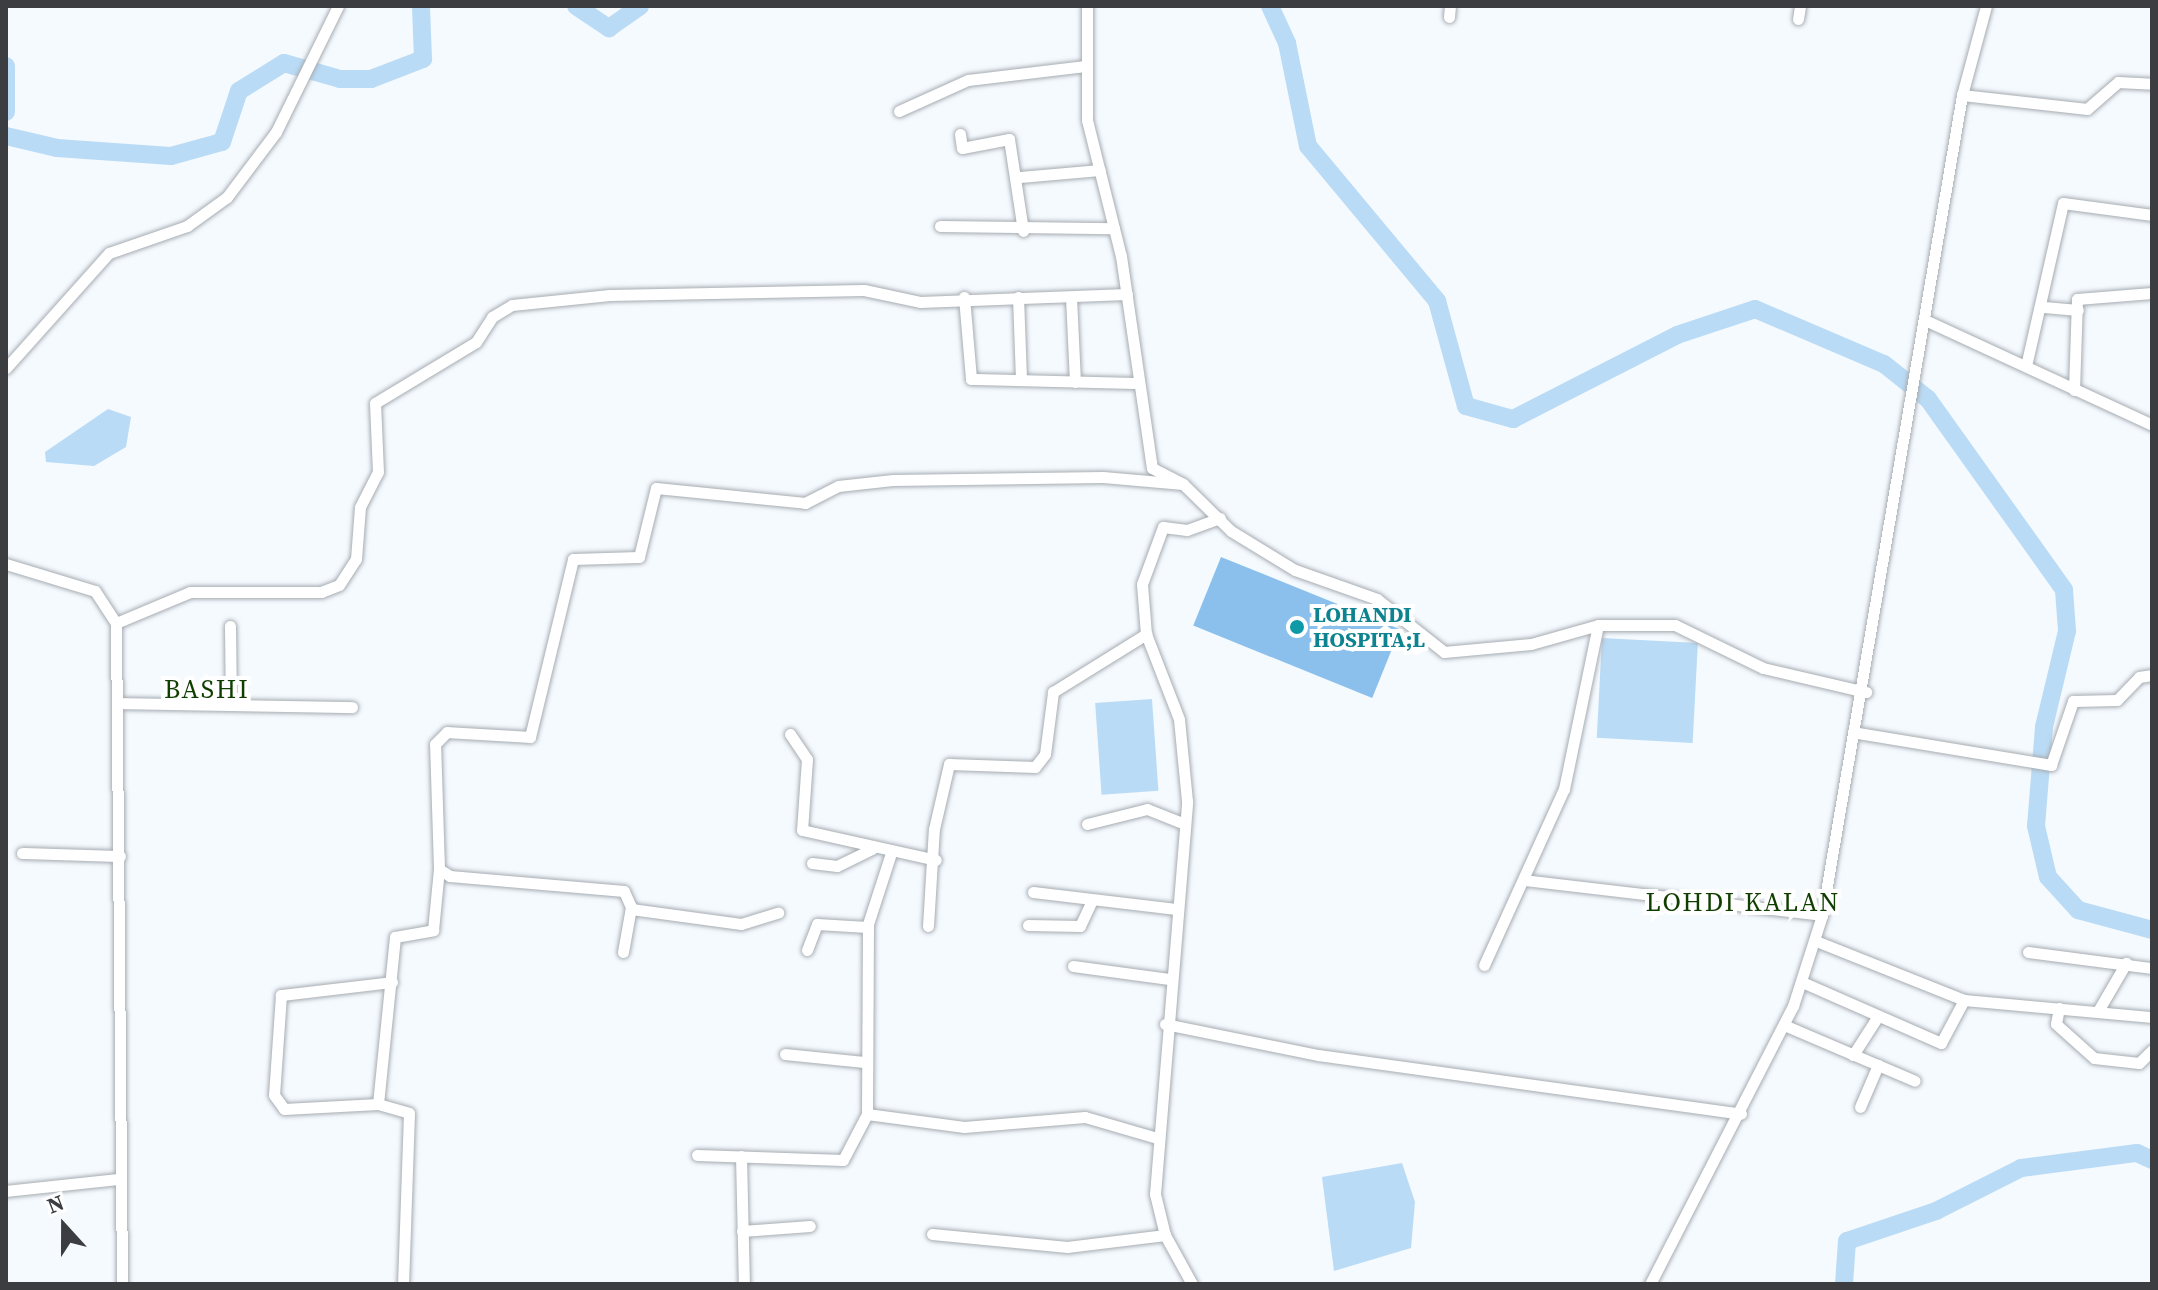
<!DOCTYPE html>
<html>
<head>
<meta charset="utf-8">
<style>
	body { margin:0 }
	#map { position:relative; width:2158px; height:1290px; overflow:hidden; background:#f5faff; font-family:"Source Serif 4",serif }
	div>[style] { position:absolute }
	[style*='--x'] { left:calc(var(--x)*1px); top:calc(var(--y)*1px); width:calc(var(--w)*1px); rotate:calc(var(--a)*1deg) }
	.water>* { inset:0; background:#badbf5; transform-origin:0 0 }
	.river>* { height:18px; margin:-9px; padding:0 9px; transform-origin:9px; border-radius:9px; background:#badbf5 }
	.building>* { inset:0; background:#8ac0eb; transform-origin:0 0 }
	.roads { filter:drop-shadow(0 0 2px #a6acb1) drop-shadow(0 0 2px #a6acb1) }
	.minor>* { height:11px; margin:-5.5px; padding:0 5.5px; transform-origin:5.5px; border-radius:5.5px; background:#fff }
	.dots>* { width:22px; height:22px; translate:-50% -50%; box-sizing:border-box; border:4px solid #fff; border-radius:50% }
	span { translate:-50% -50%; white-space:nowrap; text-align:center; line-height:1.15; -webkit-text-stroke:8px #fff; paint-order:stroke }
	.culture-label { font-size:22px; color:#0d838f; font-weight:700 }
	.left { translate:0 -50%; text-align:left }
	.quarter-label { font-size:26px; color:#103e01; letter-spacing:2px }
	.frame { position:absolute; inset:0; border:8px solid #3b3d40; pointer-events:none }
	.north { position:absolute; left:24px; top:1186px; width:80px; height:80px; -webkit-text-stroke:6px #fff; paint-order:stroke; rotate:339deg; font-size:22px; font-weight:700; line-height:32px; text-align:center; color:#3b3d40 }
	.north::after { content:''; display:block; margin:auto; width:28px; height:36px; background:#3b3d40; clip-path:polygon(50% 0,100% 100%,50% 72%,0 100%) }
</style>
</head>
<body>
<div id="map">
	<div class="water">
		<i style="clip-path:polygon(108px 409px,131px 417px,126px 447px,94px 466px,46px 462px,45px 452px)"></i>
		<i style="left:1602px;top:638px;width:96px;height:100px;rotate:3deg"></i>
		<i style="left:1152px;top:699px;width:92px;height:57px;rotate:86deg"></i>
		<i style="clip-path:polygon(1402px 1163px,1415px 1202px,1411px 1248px,1334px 1271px,1322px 1177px)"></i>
	</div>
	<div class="river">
		<i style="--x:576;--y:6;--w:40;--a:34"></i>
		<i style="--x:609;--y:28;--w:38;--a:-35"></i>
		<i style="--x:1270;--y:6;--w:41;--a:65.3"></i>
		<i style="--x:1287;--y:43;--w:105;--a:78.5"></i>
		<i style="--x:1308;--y:146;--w:202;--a:50.2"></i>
		<i style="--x:1437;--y:301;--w:109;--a:74.6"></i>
		<i style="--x:1466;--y:406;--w:49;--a:15.5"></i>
		<i style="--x:1513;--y:419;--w:184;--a:-27.1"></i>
		<i style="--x:1677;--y:335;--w:82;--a:-18.4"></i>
		<i style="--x:1755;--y:309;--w:140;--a:23.1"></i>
		<i style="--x:1884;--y:364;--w:56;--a:38.5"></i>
		<i style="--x:1928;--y:399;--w:234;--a:54.5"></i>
		<i style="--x:2064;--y:590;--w:41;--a:85.8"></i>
		<i style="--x:2067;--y:631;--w:99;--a:103.5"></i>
		<i style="--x:2044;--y:727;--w:99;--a:94.6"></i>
		<i style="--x:2036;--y:826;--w:52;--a:76.8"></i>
		<i style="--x:2048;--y:877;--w:45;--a:47.7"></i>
		<i style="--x:2078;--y:910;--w:77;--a:15.1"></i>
		<i style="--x:6;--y:66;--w:46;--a:90"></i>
		<i style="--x:6;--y:136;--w:52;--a:13.2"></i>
		<i style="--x:57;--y:148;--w:114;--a:4"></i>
		<i style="--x:171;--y:156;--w:53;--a:-15.4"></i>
		<i style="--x:222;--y:142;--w:54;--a:-71.6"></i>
		<i style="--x:239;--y:91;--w:53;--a:-31.9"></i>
		<i style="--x:284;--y:63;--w:58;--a:15.9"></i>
		<i style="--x:340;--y:79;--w:31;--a:0"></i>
		<i style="--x:371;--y:79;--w:56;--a:-21"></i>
		<i style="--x:423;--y:59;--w:53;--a:-92.2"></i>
		<i style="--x:1844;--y:1284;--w:43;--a:-86"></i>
		<i style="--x:1847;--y:1241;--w:94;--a:-18.6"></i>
		<i style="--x:1936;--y:1211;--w:95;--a:-26.8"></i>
		<i style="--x:2021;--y:1168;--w:117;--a:-7.4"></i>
		<i style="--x:2137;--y:1153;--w:17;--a:25"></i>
	</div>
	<div class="building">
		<i style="left:1221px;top:557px;width:193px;height:74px;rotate:22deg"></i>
	</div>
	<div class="roads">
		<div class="minor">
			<i style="--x:1087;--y:6;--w:114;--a:90"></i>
			<i style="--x:1087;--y:120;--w:140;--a:76"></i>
			<i style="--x:1121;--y:256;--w:214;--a:81.7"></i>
			<i style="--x:1152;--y:468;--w:35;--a:27"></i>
			<i style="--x:1183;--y:484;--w:67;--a:44.4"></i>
			<i style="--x:1231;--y:531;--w:75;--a:31.4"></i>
			<i style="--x:1295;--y:570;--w:87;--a:19.5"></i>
			<i style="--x:1377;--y:599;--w:85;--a:38.3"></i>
			<i style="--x:1444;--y:652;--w:87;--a:-5.3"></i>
			<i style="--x:1531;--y:644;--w:70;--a:-15.8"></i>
			<i style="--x:1598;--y:625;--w:77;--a:0"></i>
			<i style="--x:1675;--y:625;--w:98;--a:26"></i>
			<i style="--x:1763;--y:668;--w:106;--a:13.1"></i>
			<i style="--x:1449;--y:17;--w:11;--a:-85"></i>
			<i style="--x:1798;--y:19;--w:13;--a:-81"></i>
			<i style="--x:1962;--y:95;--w:126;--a:6.4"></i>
			<i style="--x:2087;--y:109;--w:41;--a:-41.1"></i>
			<i style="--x:2118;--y:82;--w:34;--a:3"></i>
			<i style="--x:899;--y:111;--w:76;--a:-24.2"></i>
			<i style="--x:968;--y:80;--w:118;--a:-6.8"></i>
			<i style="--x:960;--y:134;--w:14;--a:82"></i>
			<i style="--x:962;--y:148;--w:48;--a:-10.8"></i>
			<i style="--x:1009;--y:139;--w:93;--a:81.3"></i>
			<i style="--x:1020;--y:177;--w:80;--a:-5"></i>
			<i style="--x:940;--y:226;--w:174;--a:0.7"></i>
			<i style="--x:964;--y:297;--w:82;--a:85.1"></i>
			<i style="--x:971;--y:379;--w:168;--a:1.4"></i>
			<i style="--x:1018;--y:297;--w:83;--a:87.9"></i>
			<i style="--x:1071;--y:297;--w:85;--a:87.3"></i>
			<i style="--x:2044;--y:307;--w:34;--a:5"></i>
			<i style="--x:1925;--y:320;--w:250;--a:24.8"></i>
			<i style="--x:2026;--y:366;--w:167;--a:-77.2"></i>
			<i style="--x:2063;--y:203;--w:90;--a:7.7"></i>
			<i style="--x:6;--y:368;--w:154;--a:-48.2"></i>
			<i style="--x:109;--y:253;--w:83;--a:-19.1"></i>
			<i style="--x:187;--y:226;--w:49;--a:-35.9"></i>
			<i style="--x:227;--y:197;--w:81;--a:-53"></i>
			<i style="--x:276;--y:132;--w:140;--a:-63.8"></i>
			<i style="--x:2074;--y:390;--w:91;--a:-88.1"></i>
			<i style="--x:2077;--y:299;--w:75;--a:-4.6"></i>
			<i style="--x:6;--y:564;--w:93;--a:16.9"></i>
			<i style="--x:95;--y:591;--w:38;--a:57"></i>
			<i style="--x:116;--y:623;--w:661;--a:89.48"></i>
			<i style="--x:116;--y:623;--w:80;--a:-22.7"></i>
			<i style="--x:190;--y:592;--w:131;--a:0"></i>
			<i style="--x:321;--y:592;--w:19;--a:-21"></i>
			<i style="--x:339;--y:585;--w:31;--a:-57"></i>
			<i style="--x:356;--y:559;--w:52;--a:-85.6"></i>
			<i style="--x:360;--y:507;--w:39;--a:-63"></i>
			<i style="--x:378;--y:472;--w:69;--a:-92.5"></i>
			<i style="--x:375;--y:403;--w:118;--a:-31.1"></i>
			<i style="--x:476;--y:342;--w:30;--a:-57"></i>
			<i style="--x:492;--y:317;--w:23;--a:-31"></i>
			<i style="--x:512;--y:305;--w:98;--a:-5.9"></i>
			<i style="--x:609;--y:295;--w:255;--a:-1.1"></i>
			<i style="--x:864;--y:290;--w:57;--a:12.1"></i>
			<i style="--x:920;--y:302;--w:207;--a:-2.2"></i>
			<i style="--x:230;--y:626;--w:79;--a:89.3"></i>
			<i style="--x:119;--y:703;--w:233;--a:1"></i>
			<i style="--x:1858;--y:733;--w:196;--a:9.4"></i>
			<i style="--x:2051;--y:765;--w:68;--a:-71"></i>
			<i style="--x:2073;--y:701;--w:44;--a:-1.3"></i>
			<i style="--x:2117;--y:700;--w:32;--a:-46"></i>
			<i style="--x:2139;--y:677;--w:13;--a:-9"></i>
			<i style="--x:790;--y:734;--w:30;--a:56"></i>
			<i style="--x:807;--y:759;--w:71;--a:94"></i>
			<i style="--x:802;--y:830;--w:137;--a:12.6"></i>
			<i style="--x:1087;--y:824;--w:62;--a:-14"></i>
			<i style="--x:1147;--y:809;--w:41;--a:21.5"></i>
			<i style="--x:22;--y:853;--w:98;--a:1.8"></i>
			<i style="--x:812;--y:863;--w:25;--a:7"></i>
			<i style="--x:837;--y:866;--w:39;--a:-26"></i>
			<i style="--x:1524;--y:880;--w:300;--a:6.7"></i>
			<i style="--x:1033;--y:892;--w:144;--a:6.8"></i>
			<i style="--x:631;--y:909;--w:111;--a:7.8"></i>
			<i style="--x:741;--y:924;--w:39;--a:-17"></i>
			<i style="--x:868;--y:924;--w:190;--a:90.3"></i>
			<i style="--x:867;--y:1114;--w:98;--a:7.6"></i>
			<i style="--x:964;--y:1127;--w:121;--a:-4.7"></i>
			<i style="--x:1085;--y:1117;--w:75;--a:16.3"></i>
			<i style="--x:1028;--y:925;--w:52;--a:1.1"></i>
			<i style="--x:1080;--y:926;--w:29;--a:-65"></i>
			<i style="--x:928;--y:926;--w:97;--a:-86.5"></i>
			<i style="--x:934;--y:829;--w:67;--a:-77"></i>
			<i style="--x:949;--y:764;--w:86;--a:2"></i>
			<i style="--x:1035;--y:767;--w:16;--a:-52"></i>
			<i style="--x:1045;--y:754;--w:63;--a:-82.6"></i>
			<i style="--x:1053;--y:692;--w:110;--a:-31.9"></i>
			<i style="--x:1816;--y:941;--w:159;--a:21.7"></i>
			<i style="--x:1964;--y:1000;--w:189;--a:5.2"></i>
			<i style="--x:807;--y:950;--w:28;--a:-69"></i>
			<i style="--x:817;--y:924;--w:50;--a:3.4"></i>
			<i style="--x:867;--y:927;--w:78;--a:-72"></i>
			<i style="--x:623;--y:952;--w:46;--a:-79.9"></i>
			<i style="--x:631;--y:907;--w:17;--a:-114"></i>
			<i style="--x:624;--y:891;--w:175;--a:-175.1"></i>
			<i style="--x:450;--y:876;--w:13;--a:-148"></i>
			<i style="--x:439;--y:869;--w:125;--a:-91.8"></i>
			<i style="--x:435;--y:744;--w:17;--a:-45"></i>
			<i style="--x:447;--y:732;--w:83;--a:3.4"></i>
			<i style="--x:530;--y:737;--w:183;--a:-76.4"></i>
			<i style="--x:573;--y:559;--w:66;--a:-1.7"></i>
			<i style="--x:639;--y:557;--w:71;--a:-76.2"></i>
			<i style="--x:656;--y:488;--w:150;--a:5.7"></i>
			<i style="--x:805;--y:503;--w:37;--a:-27"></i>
			<i style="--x:838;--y:486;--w:55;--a:-6.2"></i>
			<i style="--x:893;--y:480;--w:210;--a:-0.8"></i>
			<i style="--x:1103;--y:477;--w:80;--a:5"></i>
			<i style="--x:2028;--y:952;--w:125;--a:7.4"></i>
			<i style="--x:1484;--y:965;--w:193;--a:-65.6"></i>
			<i style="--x:1564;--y:789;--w:167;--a:-78.3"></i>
			<i style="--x:1073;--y:966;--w:97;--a:7.7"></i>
			<i style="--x:392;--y:982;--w:112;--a:173.3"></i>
			<i style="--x:281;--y:995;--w:100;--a:94"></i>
			<i style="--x:274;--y:1095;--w:17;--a:54"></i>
			<i style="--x:284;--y:1109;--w:94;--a:-3"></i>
			<i style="--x:378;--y:1104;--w:32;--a:16"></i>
			<i style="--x:409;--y:1113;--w:171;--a:92"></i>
			<i style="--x:1802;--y:982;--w:152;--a:23.7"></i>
			<i style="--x:1941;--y:1043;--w:49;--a:-61.9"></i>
			<i style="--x:2059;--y:1008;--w:16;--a:101"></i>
			<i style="--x:2056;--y:1024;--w:51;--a:41.8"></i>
			<i style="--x:2094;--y:1058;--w:45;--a:6.3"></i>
			<i style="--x:2139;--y:1063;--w:18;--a:-45"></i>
			<i style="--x:2098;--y:1011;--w:56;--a:-59.7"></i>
			<i style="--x:1165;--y:1024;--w:156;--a:11.5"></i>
			<i style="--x:1318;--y:1055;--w:427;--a:7.9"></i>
			<i style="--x:1784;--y:1025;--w:142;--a:23.1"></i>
			<i style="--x:785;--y:1054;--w:79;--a:5.8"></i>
			<i style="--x:1853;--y:1055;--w:46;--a:-57.3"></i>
			<i style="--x:378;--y:1104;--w:168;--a:-84.2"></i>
			<i style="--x:395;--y:937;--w:39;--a:-10"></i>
			<i style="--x:433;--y:930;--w:61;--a:-84.4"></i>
			<i style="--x:1860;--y:1107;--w:46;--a:-66.8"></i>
			<i style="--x:697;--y:1155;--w:146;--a:2"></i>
			<i style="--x:843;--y:1160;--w:52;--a:-62.4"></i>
			<i style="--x:741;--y:1156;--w:128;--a:88.7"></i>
			<i style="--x:6;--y:1191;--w:114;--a:-6.1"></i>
			<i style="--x:742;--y:1231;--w:68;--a:-4.2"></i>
			<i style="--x:932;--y:1234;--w:136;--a:5.5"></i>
			<i style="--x:1067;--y:1247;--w:99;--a:-7"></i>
			<i style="--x:1192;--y:1284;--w:56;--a:-118.9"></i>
			<i style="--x:1165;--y:1235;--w:42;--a:-103.7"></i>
			<i style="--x:1155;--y:1194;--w:394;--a:-85.3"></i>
			<i style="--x:1187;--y:801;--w:82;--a:-95.6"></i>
			<i style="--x:1179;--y:719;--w:91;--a:-111.2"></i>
			<i style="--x:1146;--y:634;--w:50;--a:-94.6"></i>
			<i style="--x:1142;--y:584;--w:61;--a:-69.8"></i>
			<i style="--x:1163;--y:527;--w:24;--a:7"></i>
			<i style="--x:1187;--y:530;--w:35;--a:-20"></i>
			<i style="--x:1650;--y:1284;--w:313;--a:-62.8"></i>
			<i style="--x:1793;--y:1006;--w:96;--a:-72.3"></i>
			<i style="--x:1822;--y:915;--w:832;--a:-80.31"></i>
			<i style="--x:1962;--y:95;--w:92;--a:-74.9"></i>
		</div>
	</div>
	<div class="dots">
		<i style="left:1297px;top:627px;background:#0f9aa8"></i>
	</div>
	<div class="culture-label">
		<span class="left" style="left:1313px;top:627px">LOHANDI<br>HOSPITA;L</span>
	</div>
	<div class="quarter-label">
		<span style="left:207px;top:690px">BASHI</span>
		<span style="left:1743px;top:903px">LOHDI KALAN</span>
	</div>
	<div class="frame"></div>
	<div class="north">N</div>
</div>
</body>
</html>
